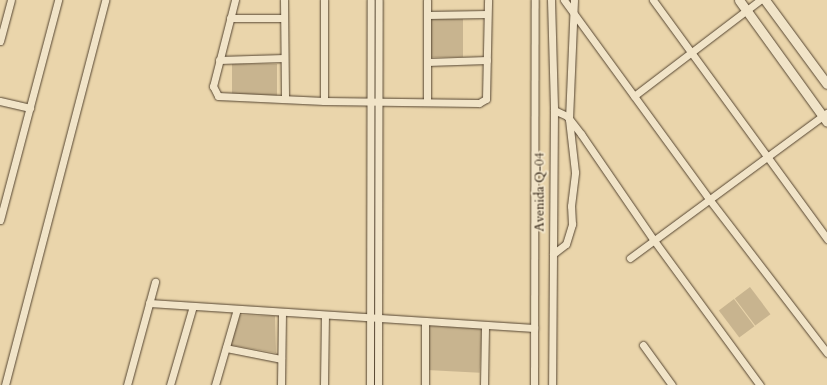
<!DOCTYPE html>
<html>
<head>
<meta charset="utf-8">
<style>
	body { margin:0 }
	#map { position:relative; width:827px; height:385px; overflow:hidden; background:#ead5ab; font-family:Cardo,serif }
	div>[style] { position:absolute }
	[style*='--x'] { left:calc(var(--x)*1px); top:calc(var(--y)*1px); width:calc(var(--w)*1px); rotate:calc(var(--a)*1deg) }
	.green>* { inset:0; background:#c8b48f; transform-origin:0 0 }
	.roads { filter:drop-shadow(0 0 1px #554531) drop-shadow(0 0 1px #554531) }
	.minor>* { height:7px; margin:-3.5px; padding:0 3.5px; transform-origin:3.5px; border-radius:3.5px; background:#f1e4c8 }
	.tertiary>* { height:9px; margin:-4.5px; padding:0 4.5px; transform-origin:4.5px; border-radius:4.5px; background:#f1e4c8 }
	span { translate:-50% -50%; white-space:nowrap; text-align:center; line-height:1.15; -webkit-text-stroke:4px #f1e4c8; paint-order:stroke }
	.street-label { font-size:13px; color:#231508 }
</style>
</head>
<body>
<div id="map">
	<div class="green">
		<i style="left:463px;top:19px;width:38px;height:33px;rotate:90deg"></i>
		<i style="left:277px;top:64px;width:33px;height:45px;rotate:90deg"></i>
		<i style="left:750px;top:287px;width:34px;height:19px;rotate:53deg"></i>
		<i style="left:734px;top:299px;width:34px;height:19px;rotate:53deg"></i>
		<i style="clip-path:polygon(240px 315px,275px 316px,276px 353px,231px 345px)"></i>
		<i style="left:429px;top:326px;width:53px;height:44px;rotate:3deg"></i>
	</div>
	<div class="roads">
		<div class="minor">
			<i style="--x:235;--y:0;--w:89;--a:104.3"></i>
			<i style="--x:213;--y:86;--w:11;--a:63"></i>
			<i style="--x:218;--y:96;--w:106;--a:2.7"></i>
			<i style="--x:324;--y:101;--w:155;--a:0.7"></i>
			<i style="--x:479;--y:103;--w:8;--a:-30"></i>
			<i style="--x:486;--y:99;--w:99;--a:-88.8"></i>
			<i style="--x:284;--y:0;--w:99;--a:89.4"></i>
			<i style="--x:551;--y:0;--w:110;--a:88.4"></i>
			<i style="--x:554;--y:110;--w:275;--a:90.4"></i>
			<i style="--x:564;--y:0;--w:246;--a:53.9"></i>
			<i style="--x:709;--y:199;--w:194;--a:52.5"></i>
			<i style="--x:653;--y:0;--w:296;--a:53.9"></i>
			<i style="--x:427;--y:15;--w:60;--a:-1"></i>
			<i style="--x:230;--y:18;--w:54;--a:0"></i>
			<i style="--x:0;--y:41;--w:42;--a:-75"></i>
			<i style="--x:219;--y:60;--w:65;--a:-1.8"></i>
			<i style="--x:427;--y:62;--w:60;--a:-1.9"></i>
			<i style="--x:634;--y:96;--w:158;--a:-37.3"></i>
			<i style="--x:0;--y:101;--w:31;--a:13"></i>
			<i style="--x:324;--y:101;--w:101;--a:-90"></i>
			<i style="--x:427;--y:102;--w:102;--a:-90"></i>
			<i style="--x:554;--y:110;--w:14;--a:25"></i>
			<i style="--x:567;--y:116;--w:23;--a:52"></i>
			<i style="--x:581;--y:134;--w:127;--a:55.6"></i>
			<i style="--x:653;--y:239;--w:181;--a:53.8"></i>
			<i style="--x:0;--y:220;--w:228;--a:-75.2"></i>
			<i style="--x:553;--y:254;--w:16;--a:-38"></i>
			<i style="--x:566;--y:244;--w:21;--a:-73"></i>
			<i style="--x:572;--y:224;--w:18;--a:-93"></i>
			<i style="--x:571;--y:206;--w:34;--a:-83"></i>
			<i style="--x:575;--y:172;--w:53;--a:-96.5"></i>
			<i style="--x:569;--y:119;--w:119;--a:-87.6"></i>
			<i style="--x:630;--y:258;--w:245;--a:-36.4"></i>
			<i style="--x:149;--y:303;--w:386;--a:3.7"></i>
			<i style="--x:643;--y:345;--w:49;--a:54.1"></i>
			<i style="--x:226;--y:348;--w:56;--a:11.3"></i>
			<i style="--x:5;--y:385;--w:398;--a:-75.4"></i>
			<i style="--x:127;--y:385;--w:107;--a:-74.8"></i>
			<i style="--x:170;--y:385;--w:82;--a:-73.8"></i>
			<i style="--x:215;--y:385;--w:79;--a:-73.9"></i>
			<i style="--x:281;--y:385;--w:73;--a:-89.2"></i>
			<i style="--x:324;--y:385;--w:70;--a:-89.2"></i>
			<i style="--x:370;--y:385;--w:385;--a:-89.9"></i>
			<i style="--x:378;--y:385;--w:385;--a:-89.9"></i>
			<i style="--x:425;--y:385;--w:64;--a:-90"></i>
			<i style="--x:484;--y:385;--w:60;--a:-89"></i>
			<i style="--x:534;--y:385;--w:385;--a:-89.9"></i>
		</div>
		<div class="tertiary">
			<i style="--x:739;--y:0;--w:150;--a:54.2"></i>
			<i style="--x:765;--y:0;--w:104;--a:53.6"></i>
		</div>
	</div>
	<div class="street-label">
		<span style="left:540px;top:192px;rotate:-90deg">Avenida Q-04</span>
	</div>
</div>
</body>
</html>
